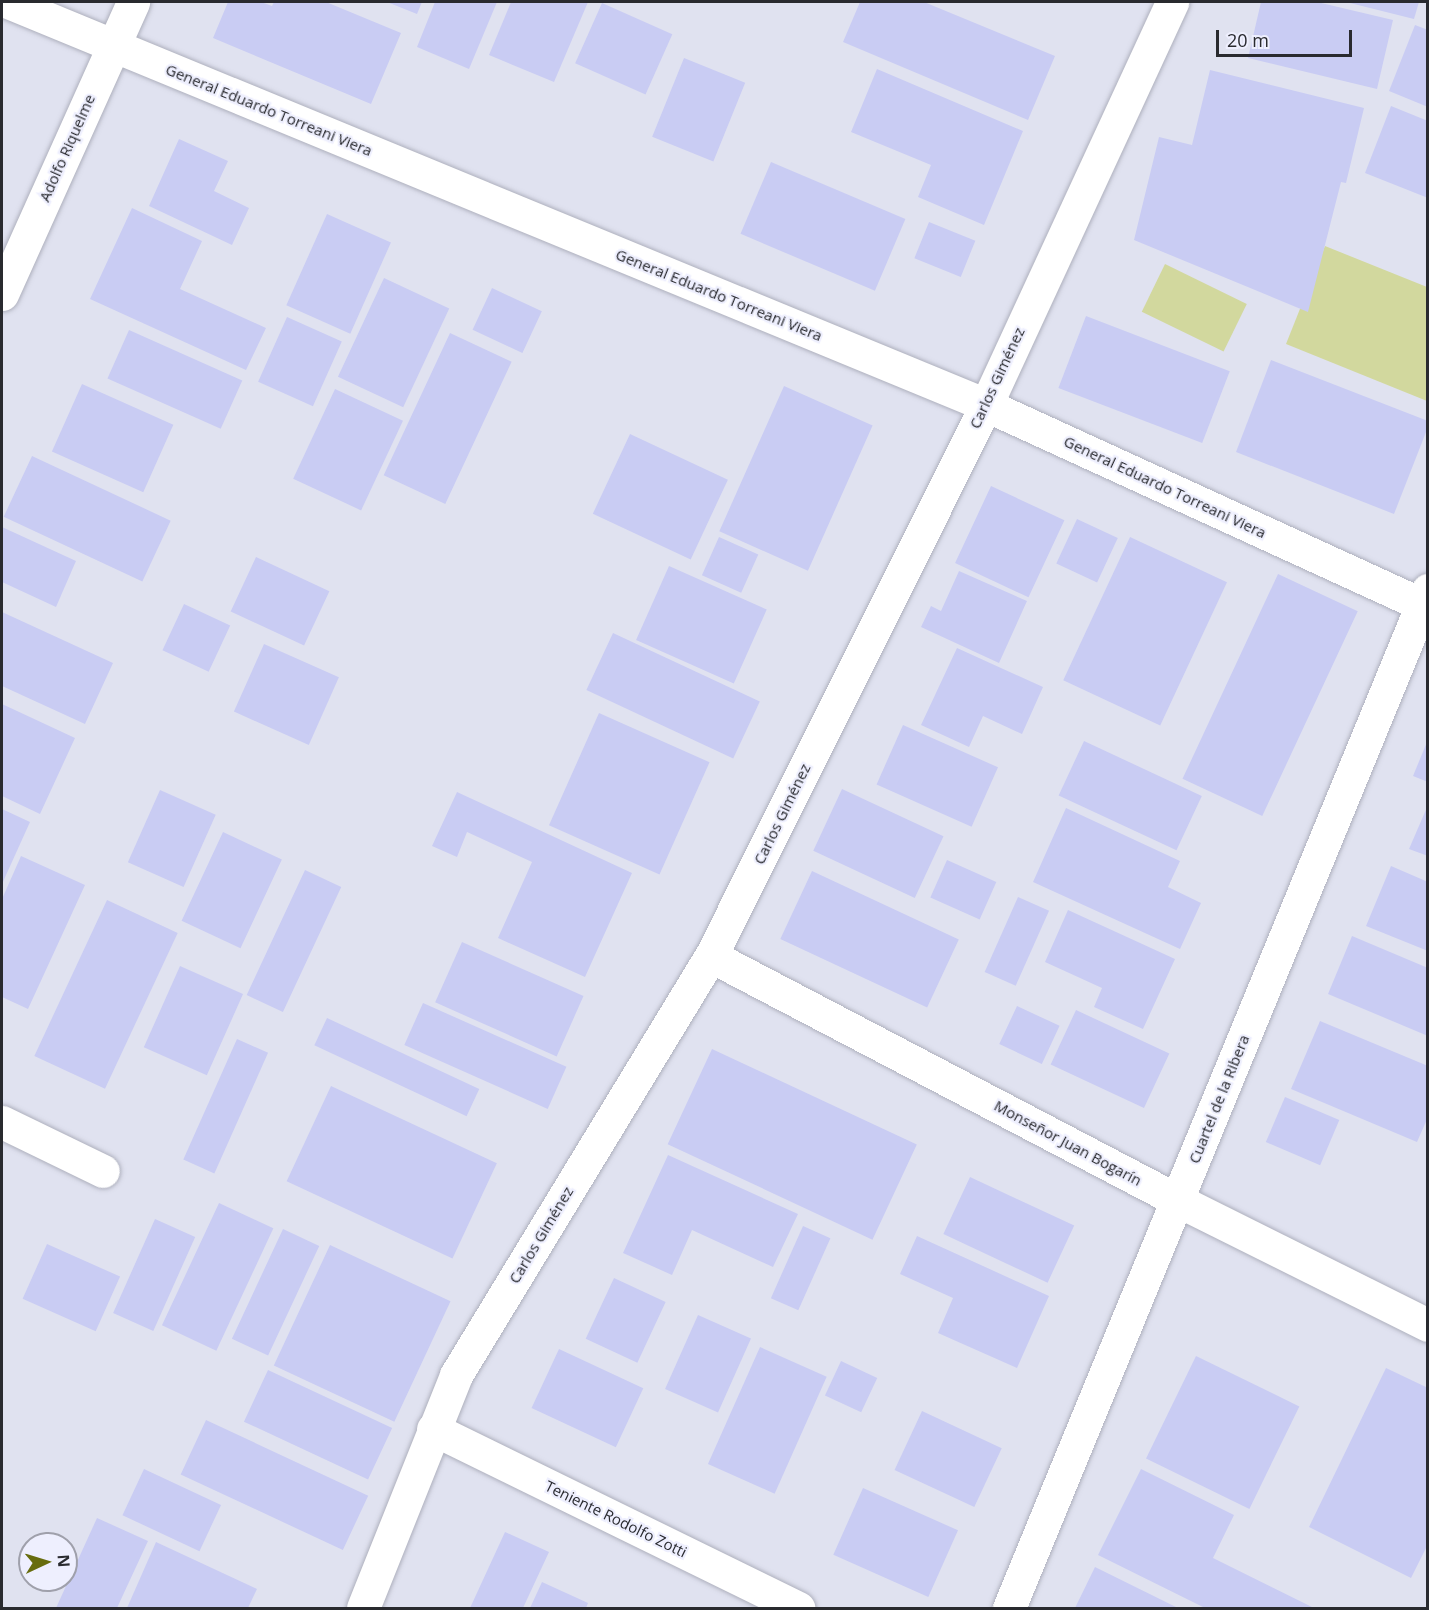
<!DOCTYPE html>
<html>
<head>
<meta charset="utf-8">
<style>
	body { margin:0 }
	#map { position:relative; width:1429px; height:1610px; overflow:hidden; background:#e0e2f0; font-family:"Open Sans",sans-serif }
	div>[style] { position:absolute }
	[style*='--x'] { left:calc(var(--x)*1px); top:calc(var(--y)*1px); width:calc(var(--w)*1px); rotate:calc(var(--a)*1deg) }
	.green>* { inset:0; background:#d2d89e; transform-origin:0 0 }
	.building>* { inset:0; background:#c9ccf3; transform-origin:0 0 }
	.roads { filter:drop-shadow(0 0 2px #aeb0bd) drop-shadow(0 0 2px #aeb0bd) }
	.minor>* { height:33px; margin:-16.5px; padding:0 16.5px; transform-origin:16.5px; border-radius:16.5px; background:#fff }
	span { translate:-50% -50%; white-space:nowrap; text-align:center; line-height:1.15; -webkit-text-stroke:4.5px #eeeffe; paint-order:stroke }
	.street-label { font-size:15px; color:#292a2f }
	.frame { position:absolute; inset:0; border:3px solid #292a2f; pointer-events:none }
	.north { position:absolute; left:18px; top:1532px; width:60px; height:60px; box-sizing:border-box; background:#eeeffe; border:2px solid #9fa0ab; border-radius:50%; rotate:86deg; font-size:16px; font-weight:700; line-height:24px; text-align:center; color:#292a2f }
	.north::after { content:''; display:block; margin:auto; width:21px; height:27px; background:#676c0e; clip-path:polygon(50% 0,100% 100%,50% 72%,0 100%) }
	.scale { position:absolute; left:1216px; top:30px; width:136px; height:27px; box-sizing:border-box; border:3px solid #292a2f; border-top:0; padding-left:8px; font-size:18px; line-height:21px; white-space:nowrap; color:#292a2f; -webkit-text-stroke:4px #eeeffe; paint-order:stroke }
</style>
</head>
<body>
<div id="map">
	<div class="green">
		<i style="clip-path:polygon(1325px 246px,1427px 287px,1427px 401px,1286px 344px)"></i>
		<i style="left:1165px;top:264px;width:91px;height:53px;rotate:26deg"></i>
	</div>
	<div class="building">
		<i style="clip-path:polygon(228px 2px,261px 2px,272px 6px,274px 2px,326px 2px,401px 33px,371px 104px,213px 38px)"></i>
		<i style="clip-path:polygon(387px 2px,422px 2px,417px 14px)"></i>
		<i style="clip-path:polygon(435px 2px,497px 2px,469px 69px,417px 47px)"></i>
		<i style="clip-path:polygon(511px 2px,588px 2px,554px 82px,489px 55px)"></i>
		<i style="clip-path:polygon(860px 2px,924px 2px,1055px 56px,1028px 120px,843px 42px)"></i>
		<i style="clip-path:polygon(1261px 2px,1317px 2px,1393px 20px,1377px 89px,1248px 58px)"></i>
		<i style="clip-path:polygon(1346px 2px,1419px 2px,1414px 19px)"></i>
		<i style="left:602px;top:3px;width:77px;height:66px;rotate:24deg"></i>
		<i style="clip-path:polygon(1415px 25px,1428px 30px,1428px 107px,1389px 91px)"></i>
		<i style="left:684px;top:58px;width:66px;height:85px;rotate:22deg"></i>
		<i style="clip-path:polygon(877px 69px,1023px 131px,984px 225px,918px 197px,931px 165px,851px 132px)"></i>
		<i style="clip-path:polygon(1210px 70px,1364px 108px,1346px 183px,1341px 182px,1308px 312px,1134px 240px,1159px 137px,1192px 145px)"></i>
		<i style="clip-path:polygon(1391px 106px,1428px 121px,1428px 198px,1365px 173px)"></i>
		<i style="clip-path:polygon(179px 139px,228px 161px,214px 191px,249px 208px,232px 245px,149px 206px)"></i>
		<i style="left:771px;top:162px;width:146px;height:78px;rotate:23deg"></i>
		<i style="clip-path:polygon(132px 208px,202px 241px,180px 289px,266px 328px,246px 370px,90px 299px)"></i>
		<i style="left:327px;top:214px;width:70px;height:100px;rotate:24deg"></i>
		<i style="left:929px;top:222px;width:50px;height:39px;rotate:22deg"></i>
		<i style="left:384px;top:278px;width:72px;height:109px;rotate:25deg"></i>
		<i style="left:492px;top:288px;width:55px;height:46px;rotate:25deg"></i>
		<i style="left:1086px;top:316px;width:154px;height:77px;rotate:21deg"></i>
		<i style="left:287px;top:317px;width:60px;height:71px;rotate:24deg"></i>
		<i style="left:129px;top:330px;width:124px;height:53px;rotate:24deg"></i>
		<i style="left:450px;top:333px;width:68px;height:157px;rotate:25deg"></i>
		<i style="clip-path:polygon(1271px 360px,1428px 421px,1428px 427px,1394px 514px,1236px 452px)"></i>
		<i style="left:82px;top:384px;width:100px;height:74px;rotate:24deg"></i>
		<i style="left:784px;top:386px;width:97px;height:159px;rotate:24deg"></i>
		<i style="left:335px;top:389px;width:75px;height:99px;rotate:25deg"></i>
		<i style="left:630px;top:434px;width:108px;height:88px;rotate:25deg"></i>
		<i style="left:32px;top:456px;width:153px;height:67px;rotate:25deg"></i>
		<i style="left:991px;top:486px;width:81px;height:85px;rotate:25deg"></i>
		<i style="left:1077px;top:519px;width:45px;height:49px;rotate:25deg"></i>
		<i style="clip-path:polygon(2px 527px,76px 561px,56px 607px,2px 582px)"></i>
		<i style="left:719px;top:537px;width:43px;height:42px;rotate:24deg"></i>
		<i style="left:1130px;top:537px;width:107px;height:158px;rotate:25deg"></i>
		<i style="left:256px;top:557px;width:81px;height:60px;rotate:25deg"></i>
		<i style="left:669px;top:566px;width:107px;height:81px;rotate:24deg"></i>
		<i style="clip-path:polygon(959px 571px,1027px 601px,999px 663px,921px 627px,931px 606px,941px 611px)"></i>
		<i style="left:1278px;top:574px;width:88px;height:226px;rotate:25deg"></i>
		<i style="left:184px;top:604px;width:51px;height:51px;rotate:25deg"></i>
		<i style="clip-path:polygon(2px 612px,113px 663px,85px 724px,2px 686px)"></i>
		<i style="left:613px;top:633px;width:162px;height:63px;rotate:25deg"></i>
		<i style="left:264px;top:644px;width:82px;height:74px;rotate:24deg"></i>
		<i style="clip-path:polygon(957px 648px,1043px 687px,1022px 734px,983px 716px,969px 747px,921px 725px)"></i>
		<i style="clip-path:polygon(2px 704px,75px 738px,40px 814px,2px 796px)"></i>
		<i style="left:599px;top:713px;width:121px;height:123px;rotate:24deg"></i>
		<i style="left:903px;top:725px;width:104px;height:65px;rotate:24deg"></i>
		<i style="left:1084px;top:741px;width:130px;height:60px;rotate:25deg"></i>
		<i style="clip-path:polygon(1427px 742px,1428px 742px,1428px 782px,1413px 776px)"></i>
		<i style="left:842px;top:789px;width:112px;height:68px;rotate:25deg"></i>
		<i style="left:160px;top:790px;width:61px;height:79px;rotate:24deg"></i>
		<i style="clip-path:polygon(457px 792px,632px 873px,585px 977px,498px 938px,532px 862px,467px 832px,457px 857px,432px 846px)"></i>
		<i style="clip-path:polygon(1428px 805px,1428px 856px,1409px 849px)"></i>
		<i style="clip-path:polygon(1066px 808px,1180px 861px,1168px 887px,1201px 903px,1180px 949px,1033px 882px)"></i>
		<i style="clip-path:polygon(2px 809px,30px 822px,2px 884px)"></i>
		<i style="left:223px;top:832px;width:65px;height:98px;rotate:25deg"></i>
		<i style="clip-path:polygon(21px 856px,85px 885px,28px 1009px,2px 997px,2px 899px)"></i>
		<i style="left:947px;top:860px;width:54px;height:41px;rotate:24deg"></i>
		<i style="clip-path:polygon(1391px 866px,1428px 882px,1428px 951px,1366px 926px)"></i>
		<i style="left:305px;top:870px;width:40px;height:138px;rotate:25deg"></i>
		<i style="left:812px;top:871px;width:162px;height:75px;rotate:25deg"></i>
		<i style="left:1018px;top:897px;width:34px;height:82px;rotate:24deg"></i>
		<i style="left:107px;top:900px;width:78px;height:172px;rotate:25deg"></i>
		<i style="clip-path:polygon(1068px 910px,1175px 959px,1143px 1029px,1094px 1007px,1102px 988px,1045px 962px)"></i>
		<i style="clip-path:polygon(1352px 936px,1428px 968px,1428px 1036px,1328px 994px)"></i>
		<i style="left:462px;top:942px;width:133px;height:66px;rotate:24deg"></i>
		<i style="left:180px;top:966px;width:69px;height:89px;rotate:24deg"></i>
		<i style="left:423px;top:1003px;width:157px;height:46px;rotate:24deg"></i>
		<i style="left:1017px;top:1006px;width:47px;height:42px;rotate:25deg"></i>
		<i style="left:1076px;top:1010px;width:103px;height:60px;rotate:25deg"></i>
		<i style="left:327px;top:1018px;width:168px;height:30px;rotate:25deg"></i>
		<i style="clip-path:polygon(1320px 1021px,1428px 1066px,1428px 1117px,1417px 1142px,1291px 1089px)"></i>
		<i style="left:237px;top:1039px;width:34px;height:132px;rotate:24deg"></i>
		<i style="left:712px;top:1049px;width:226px;height:105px;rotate:25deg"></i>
		<i style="left:331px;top:1086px;width:183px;height:105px;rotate:25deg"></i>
		<i style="left:1285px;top:1097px;width:59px;height:49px;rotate:23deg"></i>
		<i style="clip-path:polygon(668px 1155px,798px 1214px,773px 1267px,692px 1230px,672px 1275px,623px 1253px)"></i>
		<i style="left:970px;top:1177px;width:115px;height:63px;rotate:25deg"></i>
		<i style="left:219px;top:1203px;width:60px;height:135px;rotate:25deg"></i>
		<i style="left:155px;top:1219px;width:44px;height:103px;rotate:24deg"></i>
		<i style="left:803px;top:1226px;width:30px;height:79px;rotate:24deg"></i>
		<i style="left:283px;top:1229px;width:40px;height:121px;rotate:25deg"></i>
		<i style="clip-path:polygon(917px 1236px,1049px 1296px,1017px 1368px,938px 1333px,953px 1298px,900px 1274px)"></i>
		<i style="left:47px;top:1244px;width:80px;height:60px;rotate:24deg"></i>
		<i style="left:330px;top:1245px;width:133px;height:133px;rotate:25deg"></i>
		<i style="left:614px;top:1278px;width:57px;height:67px;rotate:25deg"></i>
		<i style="left:698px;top:1315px;width:58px;height:81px;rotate:24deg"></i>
		<i style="left:760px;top:1347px;width:73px;height:128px;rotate:24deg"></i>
		<i style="left:559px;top:1349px;width:93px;height:65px;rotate:25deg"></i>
		<i style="left:1196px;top:1356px;width:115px;height:114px;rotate:26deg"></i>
		<i style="left:841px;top:1361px;width:40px;height:38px;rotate:25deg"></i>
		<i style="clip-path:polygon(1386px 1368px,1428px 1388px,1428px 1544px,1411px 1578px,1309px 1527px)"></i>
		<i style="left:268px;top:1370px;width:137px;height:57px;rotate:25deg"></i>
		<i style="left:922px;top:1411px;width:88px;height:65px;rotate:25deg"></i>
		<i style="left:206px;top:1420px;width:179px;height:60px;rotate:25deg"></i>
		<i style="left:144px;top:1469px;width:85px;height:51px;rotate:25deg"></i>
		<i style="clip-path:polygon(1141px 1469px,1234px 1515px,1213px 1558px,1314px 1608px,1205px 1608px,1098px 1555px)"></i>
		<i style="left:863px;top:1488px;width:104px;height:73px;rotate:24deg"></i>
		<i style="clip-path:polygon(97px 1518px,148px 1541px,117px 1608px,56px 1608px)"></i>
		<i style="clip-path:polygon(505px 1532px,549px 1552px,523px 1608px,470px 1608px)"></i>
		<i style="clip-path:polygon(156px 1542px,257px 1589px,248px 1608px,127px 1608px)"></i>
		<i style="clip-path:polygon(1095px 1567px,1178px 1608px,1075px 1608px)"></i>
		<i style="clip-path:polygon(542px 1582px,588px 1603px,586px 1608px,530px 1608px)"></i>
	</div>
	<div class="roads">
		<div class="minor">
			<i style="--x:8;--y:2;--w:1058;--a:22.39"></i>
			<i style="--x:986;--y:405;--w:480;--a:24.6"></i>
			<i style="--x:2;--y:294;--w:320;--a:-65.8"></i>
			<i style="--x:711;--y:956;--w:526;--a:27.64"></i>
			<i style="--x:1177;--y:1200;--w:280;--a:26.5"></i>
			<i style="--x:2;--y:1122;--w:112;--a:25.9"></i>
			<i style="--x:433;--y:1429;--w:407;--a:26.1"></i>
			<i style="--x:363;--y:1608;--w:251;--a:-68.2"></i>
			<i style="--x:456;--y:1375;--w:490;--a:-58.7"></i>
			<i style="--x:711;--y:956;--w:616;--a:-63.48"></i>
			<i style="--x:986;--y:405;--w:444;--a:-65.2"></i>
			<i style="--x:1009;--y:1608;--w:1101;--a:-67.63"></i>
		</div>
	</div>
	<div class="street-label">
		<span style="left:269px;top:110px;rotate:22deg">General Eduardo Torreani Viera</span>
		<span style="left:67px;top:148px;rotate:-66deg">Adolfo Riquelme</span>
		<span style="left:719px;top:295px;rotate:22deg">General Eduardo Torreani Viera</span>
		<span style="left:997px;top:378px;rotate:-65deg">Carlos Giménez</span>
		<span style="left:1165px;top:487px;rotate:25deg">General Eduardo Torreani Viera</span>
		<span style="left:782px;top:814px;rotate:-64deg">Carlos Giménez</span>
		<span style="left:1219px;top:1099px;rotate:-68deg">Cuartel de la Ribera</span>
		<span style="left:1068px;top:1143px;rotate:28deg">Monseñor Juan Bogarín</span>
		<span style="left:541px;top:1235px;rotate:-59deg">Carlos Giménez</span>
		<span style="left:616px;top:1519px;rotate:26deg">Teniente Rodolfo Zotti</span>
	</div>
	<div class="frame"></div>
	<div class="north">N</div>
	<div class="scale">20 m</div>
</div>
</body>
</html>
